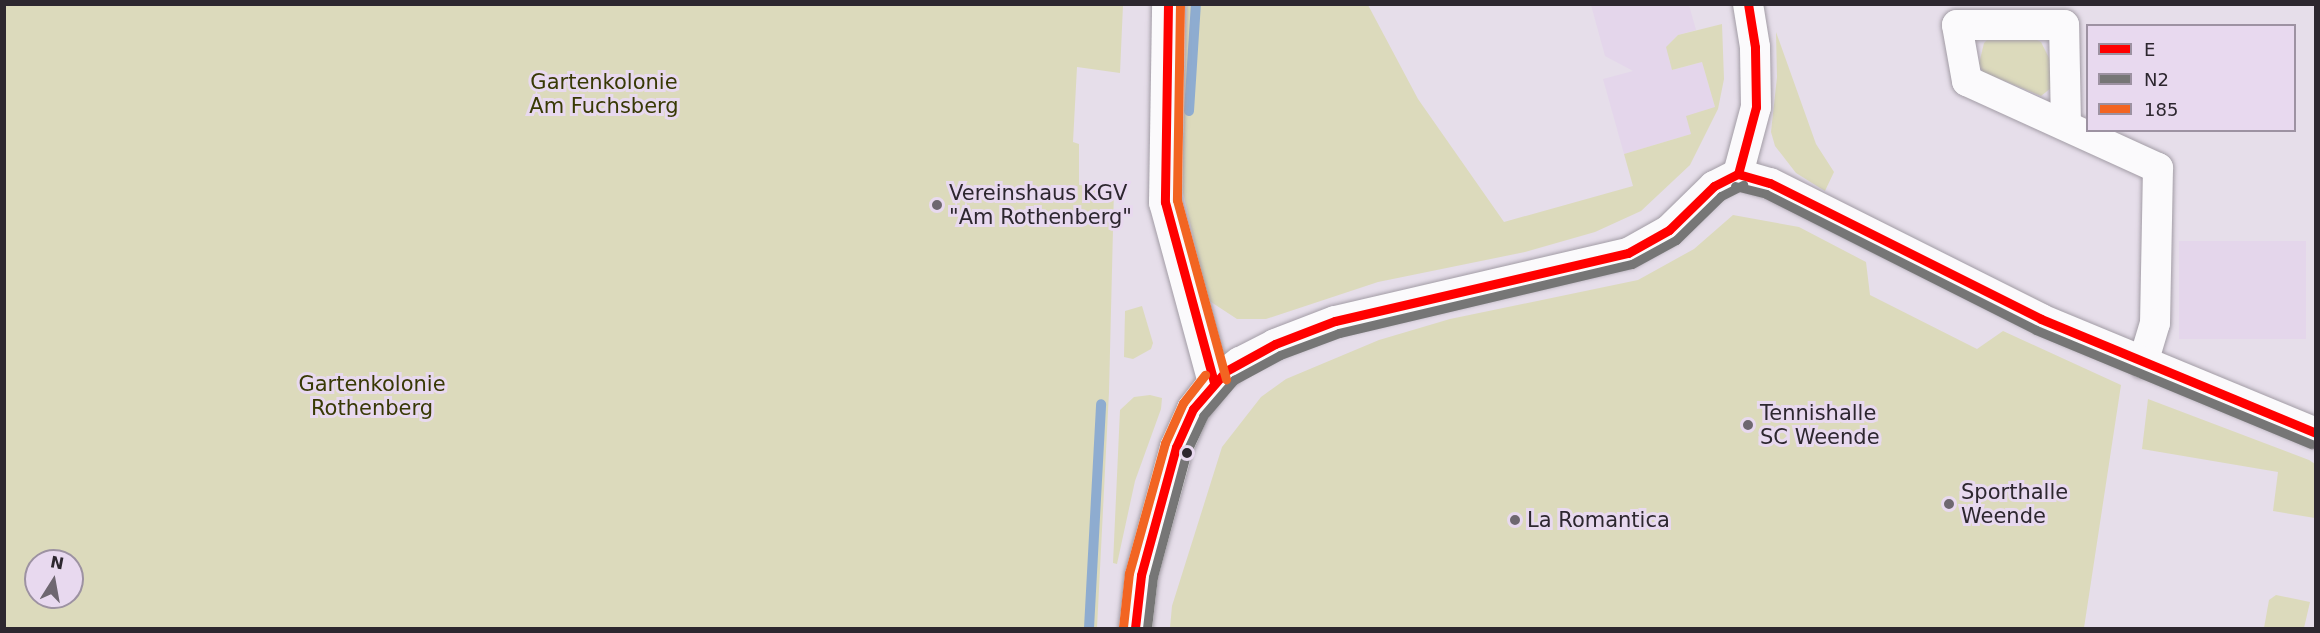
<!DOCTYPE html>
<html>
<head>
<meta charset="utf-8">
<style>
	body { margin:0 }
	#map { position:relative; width:2320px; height:633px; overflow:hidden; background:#e6deea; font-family:"DejaVu Sans",sans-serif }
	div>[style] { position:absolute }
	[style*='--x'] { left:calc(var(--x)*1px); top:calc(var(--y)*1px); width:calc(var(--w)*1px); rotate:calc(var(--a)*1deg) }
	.built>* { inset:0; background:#e4d6eb; transform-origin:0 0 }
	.green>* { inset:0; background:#dcdabc }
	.stream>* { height:10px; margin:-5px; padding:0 5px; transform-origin:5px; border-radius:5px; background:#8eacd0 }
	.roads { filter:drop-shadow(0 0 2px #a29ca5) drop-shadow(0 0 2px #a29ca5) }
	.minor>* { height:30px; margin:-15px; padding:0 15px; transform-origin:15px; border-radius:15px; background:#fbfafc }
	.tertiary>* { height:33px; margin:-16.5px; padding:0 16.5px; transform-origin:16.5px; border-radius:16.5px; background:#fbfafc }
	.bus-1>* { height:9px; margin:-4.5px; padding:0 4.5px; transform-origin:4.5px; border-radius:4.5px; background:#f00 }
	.bus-2>* { height:9px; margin:-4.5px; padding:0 4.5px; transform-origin:4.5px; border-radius:4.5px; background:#767676 }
	.bus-3>* { height:9px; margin:-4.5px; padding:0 4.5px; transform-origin:4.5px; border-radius:4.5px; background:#f26522 }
	.dots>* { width:16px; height:16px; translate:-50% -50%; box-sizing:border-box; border:3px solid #e8d9ef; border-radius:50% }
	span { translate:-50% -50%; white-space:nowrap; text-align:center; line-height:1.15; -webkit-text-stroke:6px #e8d9ef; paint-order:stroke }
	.park-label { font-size:21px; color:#383905 }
	.poi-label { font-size:21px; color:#2d272f }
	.left { translate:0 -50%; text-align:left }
	.frame { position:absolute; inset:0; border:6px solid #2d272f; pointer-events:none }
	.legend { position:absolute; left:2086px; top:24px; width:210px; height:108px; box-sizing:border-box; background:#e8d9ef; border:2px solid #9d92a2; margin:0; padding:8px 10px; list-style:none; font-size:18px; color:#2d272f }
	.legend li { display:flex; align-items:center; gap:12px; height:30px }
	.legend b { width:30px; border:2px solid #9d92a2 }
	.north { position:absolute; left:24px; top:549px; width:60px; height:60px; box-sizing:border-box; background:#e8d9ef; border:2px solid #9d92a2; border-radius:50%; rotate:11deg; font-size:16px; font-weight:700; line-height:24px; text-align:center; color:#2d272f }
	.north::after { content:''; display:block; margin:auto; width:21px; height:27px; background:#6e6770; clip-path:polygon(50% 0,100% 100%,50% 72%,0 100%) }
</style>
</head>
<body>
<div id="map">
	<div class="built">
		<i style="clip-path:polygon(1591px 5px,1689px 5px,1696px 30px,1678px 35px,1667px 47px,1669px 60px,1673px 70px,1702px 62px,1715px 107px,1691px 134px,1624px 154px,1603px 79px,1633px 71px,1605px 56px)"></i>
		<i style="left:2179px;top:241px;width:127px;height:98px"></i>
	</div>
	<div class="green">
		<i style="clip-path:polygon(evenodd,4px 5px,1123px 5px,1120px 73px,1077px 67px,1073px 142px,1079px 144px,1079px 185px,1114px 189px,1109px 392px,1097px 628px,5px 628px,4px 5px,36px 561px,72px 561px,72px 597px,36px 597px,36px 561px)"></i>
		<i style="clip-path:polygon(1187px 5px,1368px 5px,1418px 99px,1504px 222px,1633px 186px,1624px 154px,1691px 134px,1686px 116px,1715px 107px,1702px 62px,1672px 70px,1666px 47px,1678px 35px,1722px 24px,1724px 79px,1718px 109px,1690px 165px,1641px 211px,1595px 232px,1525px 252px,1378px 282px,1266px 319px,1237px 319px,1208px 300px,1182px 188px)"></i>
		<i style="clip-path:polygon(1776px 32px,1816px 144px,1834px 172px,1825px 191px,1796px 173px,1775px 146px,1771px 132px,1777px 77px)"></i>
		<i style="clip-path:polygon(2029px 36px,2041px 42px,2051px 62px,2051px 88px,2041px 96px,1983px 72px,1979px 64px,1984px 43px,1990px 37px)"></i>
		<i style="clip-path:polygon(1733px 215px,1799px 227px,1866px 262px,1870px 295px,1977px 349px,2003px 331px,2121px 385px,2084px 628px,1170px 628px,1172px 606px,1222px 447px,1261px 397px,1286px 379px,1379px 340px,1450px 319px,1638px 280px,1694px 249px)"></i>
		<i style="clip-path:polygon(1142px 306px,1153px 343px,1151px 349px,1133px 359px,1124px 357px,1125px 311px)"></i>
		<i style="clip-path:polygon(1150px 395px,1162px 398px,1161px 409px,1135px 481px,1117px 564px,1113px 563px,1120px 410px,1134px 397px)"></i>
		<i style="clip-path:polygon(2148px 399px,2309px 460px,2315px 464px,2315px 518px,2273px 511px,2278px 472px,2142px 449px)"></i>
		<i style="clip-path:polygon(2276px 595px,2310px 602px,2304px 628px,2264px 628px,2269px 600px)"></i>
	</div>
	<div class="stream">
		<i style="--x:1189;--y:111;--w:107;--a:-86.3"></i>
		<i style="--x:1089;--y:628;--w:224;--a:-86.9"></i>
	</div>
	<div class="roads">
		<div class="minor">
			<i style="--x:2066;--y:125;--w:100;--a:-91.1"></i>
			<i style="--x:2064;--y:25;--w:107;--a:180"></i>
			<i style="--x:1957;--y:25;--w:57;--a:79.9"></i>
			<i style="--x:1967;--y:81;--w:210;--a:24.5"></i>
			<i style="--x:2158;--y:168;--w:155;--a:91.1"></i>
			<i style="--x:2155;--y:323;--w:42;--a:106.7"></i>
			<i style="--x:1738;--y:174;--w:33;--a:16"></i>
			<i style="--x:1770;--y:183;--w:303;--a:26.6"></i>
			<i style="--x:2041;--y:319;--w:298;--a:22.5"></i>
			<i style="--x:1738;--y:174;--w:69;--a:-75"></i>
			<i style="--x:1756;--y:107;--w:60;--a:-91"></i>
			<i style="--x:1755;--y:47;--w:44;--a:-99.2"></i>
			<i style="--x:1214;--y:382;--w:33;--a:-38"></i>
			<i style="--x:1240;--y:362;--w:39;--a:-27"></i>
			<i style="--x:1275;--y:344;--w:64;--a:-21"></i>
			<i style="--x:1335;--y:321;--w:301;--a:-13.1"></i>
			<i style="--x:1628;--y:253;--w:47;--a:-29.3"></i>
			<i style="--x:1669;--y:230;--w:63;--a:-44.4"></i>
			<i style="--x:1714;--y:186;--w:27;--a:-27"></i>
		</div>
		<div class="tertiary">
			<i style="--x:1135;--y:628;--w:53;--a:-83.5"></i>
			<i style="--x:1141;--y:575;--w:133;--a:-74.7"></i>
			<i style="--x:1176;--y:447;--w:42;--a:-65.9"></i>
			<i style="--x:1193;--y:409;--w:34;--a:-52"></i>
			<i style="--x:1214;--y:382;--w:187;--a:-105.2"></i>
			<i style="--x:1165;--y:202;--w:198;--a:-89.1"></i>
		</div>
	</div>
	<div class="bus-1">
		<i style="--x:1168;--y:4;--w:198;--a:90.9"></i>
		<i style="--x:1165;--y:202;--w:187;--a:74.8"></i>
		<i style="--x:1738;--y:174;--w:33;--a:16"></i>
		<i style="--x:1770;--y:183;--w:303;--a:26.6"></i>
		<i style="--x:2041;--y:319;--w:298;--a:22.5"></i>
		<i style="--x:1738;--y:174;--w:69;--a:-75"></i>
		<i style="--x:1756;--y:107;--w:60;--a:-91"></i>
		<i style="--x:1755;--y:47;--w:44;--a:-99.2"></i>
		<i style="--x:1135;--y:628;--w:53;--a:-83.5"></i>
		<i style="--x:1141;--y:575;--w:133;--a:-74.7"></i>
		<i style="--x:1176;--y:447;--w:42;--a:-65.9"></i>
		<i style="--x:1193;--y:409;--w:50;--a:-49"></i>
		<i style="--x:1226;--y:371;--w:56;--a:-28.9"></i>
		<i style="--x:1275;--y:344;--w:64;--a:-21"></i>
		<i style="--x:1335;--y:321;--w:301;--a:-13.1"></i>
		<i style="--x:1628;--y:253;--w:47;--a:-29.3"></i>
		<i style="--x:1669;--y:230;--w:63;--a:-44.4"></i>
		<i style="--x:1714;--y:186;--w:27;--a:-27"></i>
	</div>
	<div class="bus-2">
		<i style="--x:1735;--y:186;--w:32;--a:14"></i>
		<i style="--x:1766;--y:194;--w:302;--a:26.7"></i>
		<i style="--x:2036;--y:330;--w:298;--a:22.5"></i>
		<i style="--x:1147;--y:628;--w:51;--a:-83.3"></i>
		<i style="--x:1153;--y:577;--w:131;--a:-74.9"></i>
		<i style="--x:1187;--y:451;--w:38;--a:-65"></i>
		<i style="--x:1203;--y:416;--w:48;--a:-49.3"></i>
		<i style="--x:1234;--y:380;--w:52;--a:-28.5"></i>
		<i style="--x:1280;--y:355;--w:63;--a:-20.4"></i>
		<i style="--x:1339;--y:333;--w:301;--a:-13.3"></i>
		<i style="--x:1632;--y:264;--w:50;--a:-28.6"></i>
		<i style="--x:1676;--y:240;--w:63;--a:-44.4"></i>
		<i style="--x:1721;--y:196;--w:25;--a:-27"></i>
	</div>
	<div class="bus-3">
		<i style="--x:1180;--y:4;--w:196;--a:90.9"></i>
		<i style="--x:1177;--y:200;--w:186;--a:74.7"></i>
		<i style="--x:1123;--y:627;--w:54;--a:-83.7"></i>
		<i style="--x:1129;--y:573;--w:135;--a:-74.5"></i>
		<i style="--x:1165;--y:443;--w:44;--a:-65.8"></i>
		<i style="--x:1183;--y:403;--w:36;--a:-52"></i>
	</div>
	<div class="dots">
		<i style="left:937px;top:205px;background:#6e6770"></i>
		<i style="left:1748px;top:425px;background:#6e6770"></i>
		<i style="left:1187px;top:453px;background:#2d272f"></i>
		<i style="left:1949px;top:504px;background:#6e6770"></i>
		<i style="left:1515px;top:520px;background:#6e6770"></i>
	</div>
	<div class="park-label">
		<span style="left:604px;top:94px">Gartenkolonie<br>Am Fuchsberg</span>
		<span style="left:372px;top:396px">Gartenkolonie<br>Rothenberg</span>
	</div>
	<div class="poi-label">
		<span class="left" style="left:949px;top:205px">Vereinshaus KGV<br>"Am Rothenberg"</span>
		<span class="left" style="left:1760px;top:425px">Tennishalle<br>SC Weende</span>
		<span class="left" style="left:1961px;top:504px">Sporthalle<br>Weende</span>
		<span class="left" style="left:1527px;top:520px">La Romantica</span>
	</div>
	<div class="frame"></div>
	<ul class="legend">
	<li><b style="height:8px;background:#f00"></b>E</li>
	<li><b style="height:8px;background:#767676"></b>N2</li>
	<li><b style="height:8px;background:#f26522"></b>185</li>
	</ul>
	<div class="north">N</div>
</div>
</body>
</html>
